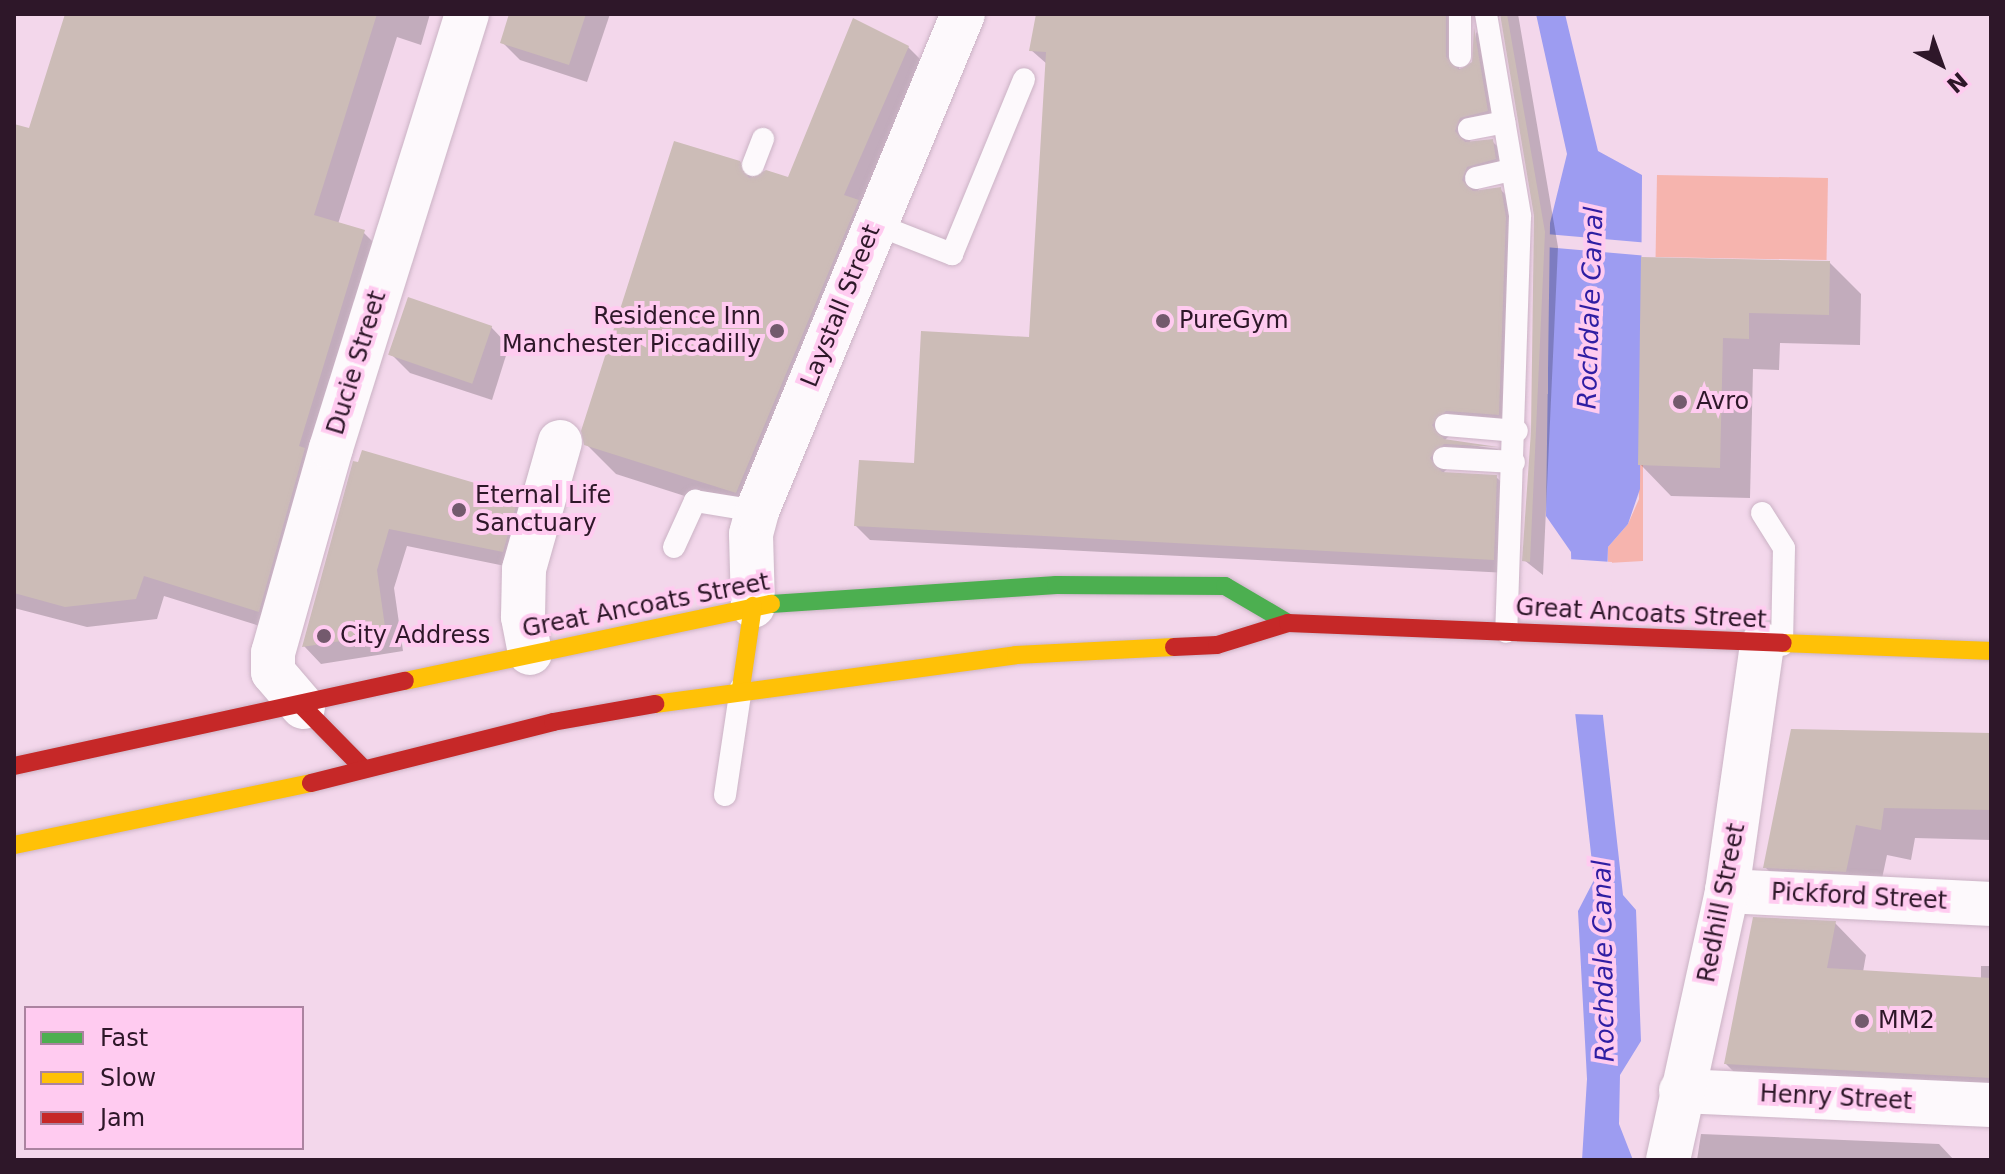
<!DOCTYPE html>
<html>
<head>
<meta charset="utf-8">
<style>
	body { margin:0 }
	#map { position:relative; width:2005px; height:1174px; overflow:hidden; background:#f3d7eb; font-family:"DejaVu Sans",sans-serif }
	div>[style] { position:absolute }
	[style*='--x'] { left:calc(var(--x)*1px); top:calc(var(--y)*1px); width:calc(var(--w)*1px); rotate:calc(var(--a)*1deg) }
	.green>* { inset:0; background:#f6b4ae; transform-origin:0 0 }
	.water>* { inset:0; background:#9d9cf1 }
	.pier>* { inset:0; background:#f3d7eb; transform-origin:0 0 }
	.shadow>* { inset:0; background:#0003 }
	.building>* { inset:0; background:#ccbcb7; transform-origin:0 0 }
	.roads { filter:drop-shadow(0 0 2px #cbb3c5) drop-shadow(0 0 2px #cbb3c5) }
	.lane>* { height:22px; margin:-11px; padding:0 11px; transform-origin:11px; border-radius:11px; background:#fdf9fc }
	.street>* { height:44px; margin:-22px; padding:0 22px; transform-origin:22px; border-radius:22px; background:#fdf9fc }
	.fast>* { height:18px; margin:-9px; padding:0 9px; transform-origin:9px; border-radius:9px; background:#4caf50 }
	.slow>* { height:18px; margin:-9px; padding:0 9px; transform-origin:9px; border-radius:9px; background:#ffc107 }
	.jam>* { height:18px; margin:-9px; padding:0 9px; transform-origin:9px; border-radius:9px; background:#c62828 }
	.dots>* { width:22px; height:22px; translate:-50% -50%; box-sizing:border-box; border:4px solid #ffcbf0; border-radius:50% }
	span { translate:-50% -50%; white-space:nowrap; text-align:center; line-height:1.15; -webkit-text-stroke:8px #ffcbf0; paint-order:stroke }
	.street-label { font-size:24px; color:#2e1729 }
	.poi-label { font-size:24px; color:#2e1729 }
	.right { translate:-100% -50%; text-align:right }
	.left { translate:0 -50%; text-align:left }
	.water-label { font-size:26px; color:#2f1ea3; font-style:italic }
	.frame { position:absolute; inset:0; border:16px solid #2e1729; pointer-events:none }
	.legend { position:absolute; left:24px; top:1006px; width:280px; height:144px; box-sizing:border-box; background:#ffcbf0; border:2px solid #ab83a0; margin:0; padding:10px 14px; list-style:none; font-size:24px; color:#2e1729 }
	.legend li { display:flex; align-items:center; gap:16px; height:40px }
	.legend b { width:40px; border:2px solid #ab83a0 }
	.north { position:absolute; left:1901px; top:24px; width:80px; height:80px; -webkit-text-stroke:6px #ffcbf0; paint-order:stroke; rotate:139deg; font-size:22px; font-weight:700; line-height:32px; text-align:center; color:#2e1729 }
	.north::after { content:''; display:block; margin:auto; width:28px; height:36px; background:#2e1729; clip-path:polygon(50% 0,100% 100%,50% 72%,0 100%) }
</style>
</head>
<body>
<div id="map">
	<div class="green">
		<i style="left:1657px;top:175px;width:171px;height:82px;rotate:1deg"></i>
		<i style="clip-path:polygon(1638px 465px,1643px 465px,1643px 561px,1608px 563px,1608px 547px,1628px 524px,1639px 499px)"></i>
	</div>
	<div class="water">
		<i style="clip-path:polygon(1536px 14px,1565px 14px,1598px 151px,1642px 175px,1640px 489px,1628px 524px,1608px 547px,1603px 716px,1623px 895px,1636px 910px,1641px 1041px,1620px 1075px,1619px 1124px,1633px 1160px,1582px 1160px,1587px 1079px,1578px 911px,1594px 880px,1575px 712px,1571px 552px,1546px 516px,1550px 223px,1567px 154px)"></i>
	</div>
	<div class="pier">
		<i style="left:1546px;top:234px;width:98px;height:13px;rotate:5deg"></i>
		<i style="left:1544px;top:283px;width:4px;height:111px"></i>
		<i style="clip-path:polygon(1568px 559px,1612px 562px,1607px 715px,1571px 714px)"></i>
	</div>
	<div class="shadow">
		<i style="clip-path:polygon(67px 14px,430px 14px,421px 45px,397px 37px,338px 224px,363px 232px,384px 253px,279px 632px,164px 596px,157px 619px,87px 627px,14px 608px,14px 126px,30px 131px)"></i>
		<i style="clip-path:polygon(511px 14px,610px 14px,587px 82px,520px 60px,502px 42px)"></i>
		<i style="clip-path:polygon(1038px 14px,1475px 14px,1462px 20px,1459px 69px,1474px 65px,1476px 32px,1487px 43px,1501px 125px,1474px 132px,1469px 144px,1492px 141px,1506px 155px,1476px 193px,1500px 189px,1514px 203px,1513px 429px,1461px 424px,1444px 441px,1497px 449px,1508px 460px,1459px 457px,1442px 474px,1496px 477px,1511px 491px,1508px 573px,870px 540px,856px 526px,1031px 339px,1047px 64px,1031px 50px)"></i>
		<i style="clip-path:polygon(1478px 14px,1518px 14px,1558px 247px,1543px 575px,1524px 560px,1533px 431px,1536px 214px,1502px 15px,1488px 22px)"></i>
		<i style="clip-path:polygon(908px 47px,938px 77px,766px 522px,616px 474px,586px 444px,739px 163px,754px 178px,789px 179px)"></i>
		<i style="clip-path:polygon(1643px 259px,1830px 263px,1861px 294px,1860px 345px,1780px 343px,1779px 370px,1753px 369px,1750px 498px,1671px 496px,1640px 464px)"></i>
		<i style="clip-path:polygon(491px 327px,509px 346px,492px 400px,410px 373px,392px 355px)"></i>
		<i style="clip-path:polygon(359px 465px,518px 498px,535px 516px,520px 569px,407px 546px,394px 588px,403px 651px,321px 664px,304px 646px)"></i>
		<i style="clip-path:polygon(1991px 735px,1991px 840px,1915px 838px,1911px 860px,1887px 855px,1877px 902px,1796px 898px,1765px 867px)"></i>
		<i style="clip-path:polygon(1835px 923px,1866px 955px,1863px 972px,1981px 979px,1981px 966px,1991px 966px,1991px 1107px,1757px 1095px,1726px 1064px)"></i>
		<i style="clip-path:polygon(1701px 1134px,1939px 1144px,1954px 1160px,1697px 1160px)"></i>
	</div>
	<div class="building">
		<i style="clip-path:polygon(65px 14px,377px 14px,314px 215px,365px 230px,299px 446px,305px 448px,259px 612px,144px 576px,136px 599px,65px 607px,14px 593px,14px 124px,29px 128px)"></i>
		<i style="clip-path:polygon(509px 14px,586px 14px,569px 65px,500px 43px)"></i>
		<i style="clip-path:polygon(1036px 14px,1446px 14px,1446px 57px,1459px 70px,1472px 62px,1474px 27px,1488px 111px,1460px 118px,1455px 131px,1465px 142px,1493px 139px,1496px 159px,1467px 167px,1462px 180px,1473px 191px,1501px 187px,1506px 217px,1499px 415px,1446px 411px,1432px 425px,1444px 439px,1498px 447px,1444px 444px,1430px 458px,1442px 472px,1497px 475px,1494px 560px,854px 526px,859px 460px,914px 463px,921px 331px,1029px 337px,1046px 52px,1029px 51px)"></i>
		<i style="clip-path:polygon(1500px 14px,1507px 14px,1545px 232px,1530px 562px,1522px 561px,1531px 431px,1534px 216px)"></i>
		<i style="clip-path:polygon(853px 18px,909px 46px,844px 195px,859px 200px,736px 493px,584px 445px,581px 431px,674px 141px,740px 161px,749px 178px,766px 170px,788px 177px)"></i>
		<i style="clip-path:polygon(1641px 257px,1830px 261px,1829px 315px,1749px 313px,1749px 339px,1723px 338px,1720px 468px,1638px 465px)"></i>
		<i style="left:408px;top:297px;width:89px;height:61px;rotate:19deg"></i>
		<i style="clip-path:polygon(362px 450px,519px 496px,503px 552px,389px 529px,377px 570px,386px 634px,302px 647px,353px 461px,358px 462px)"></i>
		<i style="clip-path:polygon(1791px 729px,1991px 733px,1991px 810px,1884px 808px,1881px 830px,1856px 825px,1846px 872px,1763px 868px)"></i>
		<i style="clip-path:polygon(1753px 917px,1836px 921px,1827px 968px,1991px 978px,1991px 1078px,1724px 1064px)"></i>
	</div>
	<div class="roads">
		<div class="lane">
			<i style="--x:1486;--y:14;--w:205;--a:80.4"></i>
			<i style="--x:1520;--y:216;--w:416;--a:91.9"></i>
			<i style="--x:1460;--y:56;--w:42;--a:-90"></i>
			<i style="--x:1469;--y:129;--w:36;--a:-11"></i>
			<i style="--x:753;--y:165;--w:28;--a:-69"></i>
			<i style="--x:1476;--y:178;--w:37;--a:-13"></i>
			<i style="--x:875;--y:224;--w:83;--a:21.3"></i>
			<i style="--x:952;--y:254;--w:189;--a:-67.6"></i>
			<i style="--x:1446;--y:425;--w:71;--a:4.8"></i>
			<i style="--x:1444;--y:458;--w:70;--a:3.3"></i>
			<i style="--x:1762;--y:513;--w:41;--a:57.8"></i>
			<i style="--x:1784;--y:548;--w:97;--a:91.2"></i>
			<i style="--x:674;--y:547;--w:51;--a:-65.5"></i>
			<i style="--x:695;--y:501;--w:63;--a:9.2"></i>
			<i style="--x:725;--y:795;--w:108;--a:-81.5"></i>
		</div>
		<div class="street">
			<i style="--x:753;--y:606;--w:72;--a:-91.6"></i>
			<i style="--x:751;--y:534;--w:24;--a:-75"></i>
			<i style="--x:757;--y:511;--w:538;--a:-67.49"></i>
			<i style="--x:530;--y:653;--w:37;--a:-101"></i>
			<i style="--x:523;--y:617;--w:48;--a:-88.8"></i>
			<i style="--x:524;--y:569;--w:132;--a:-74.2"></i>
			<i style="--x:303;--y:707;--w:46;--a:-130.6"></i>
			<i style="--x:273;--y:672;--w:19;--a:-90"></i>
			<i style="--x:273;--y:653;--w:213;--a:-74.2"></i>
			<i style="--x:331;--y:448;--w:455;--a:-72.6"></i>
			<i style="--x:1727;--y:891;--w:264;--a:2.8"></i>
			<i style="--x:1681;--y:1091;--w:310;--a:2.6"></i>
			<i style="--x:1668;--y:1160;--w:275;--a:-77.6"></i>
			<i style="--x:1727;--y:891;--w:249;--a:-81.9"></i>
		</div>
		<div class="fast">
			<i style="--x:771;--y:604;--w:286;--a:-3.8"></i>
			<i style="--x:1056;--y:585;--w:169;--a:0.3"></i>
			<i style="--x:1225;--y:586;--w:73;--a:30.4"></i>
		</div>
		<div class="slow">
			<i style="--x:1783;--y:643;--w:208;--a:2.2"></i>
			<i style="--x:405;--y:681;--w:374;--a:-11.9"></i>
			<i style="--x:741;--y:688;--w:83;--a:-81.7"></i>
			<i style="--x:655;--y:704;--w:364;--a:-7.7"></i>
			<i style="--x:1016;--y:655;--w:158;--a:-2.9"></i>
			<i style="--x:14;--y:845;--w:303;--a:-11.8"></i>
		</div>
		<div class="jam">
			<i style="--x:1174;--y:647;--w:43;--a:-2.7"></i>
			<i style="--x:1217;--y:645;--w:74;--a:-17.2"></i>
			<i style="--x:1288;--y:623;--w:495;--a:2.3"></i>
			<i style="--x:303;--y:707;--w:87;--a:45.5"></i>
			<i style="--x:14;--y:766;--w:400;--a:-12.3"></i>
			<i style="--x:311;--y:783;--w:250;--a:-14.1"></i>
			<i style="--x:553;--y:722;--w:104;--a:-10"></i>
		</div>
	</div>
	<div class="dots">
		<i style="left:1163px;top:321px;background:#735a6d"></i>
		<i style="left:777px;top:331px;background:#735a6d"></i>
		<i style="left:1680px;top:402px;background:#735a6d"></i>
		<i style="left:459px;top:510px;background:#735a6d"></i>
		<i style="left:324px;top:636px;background:#735a6d"></i>
		<i style="left:1862px;top:1021px;background:#735a6d"></i>
	</div>
	<div class="street-label">
		<span style="left:841px;top:306px;rotate:-68deg">Laystall Street</span>
		<span style="left:357px;top:363px;rotate:-73deg">Ducie Street</span>
		<span style="left:646px;top:606px;rotate:-11deg">Great Ancoats Street</span>
		<span style="left:1641px;top:614px;rotate:3deg">Great Ancoats Street</span>
		<span style="left:1859px;top:897px;rotate:3deg">Pickford Street</span>
		<span style="left:1722px;top:903px;rotate:-79deg">Redhill Street</span>
		<span style="left:1836px;top:1098px;rotate:3deg">Henry Street</span>
	</div>
	<div class="poi-label">
		<span class="right" style="left:761px;top:331px">Residence Inn<br>Manchester Piccadilly</span>
		<span class="left" style="left:1179px;top:321px">PureGym</span>
		<span class="left" style="left:1696px;top:402px">Avro</span>
		<span class="left" style="left:475px;top:510px">Eternal Life<br>Sanctuary</span>
		<span class="left" style="left:340px;top:636px">City Address</span>
		<span class="left" style="left:1878px;top:1021px">MM2</span>
	</div>
	<div class="water-label">
		<span style="left:1591px;top:308px;rotate:-88deg">Rochdale Canal</span>
		<span style="left:1604px;top:961px;rotate:-91deg">Rochdale Canal</span>
	</div>
	<div class="frame"></div>
	<ul class="legend">
	<li><b style="height:10px;background:#4caf50"></b>Fast</li>
	<li><b style="height:10px;background:#ffc107"></b>Slow</li>
	<li><b style="height:10px;background:#c62828"></b>Jam</li>
	</ul>
	<div class="north">N</div>
</div>
</body>
</html>
